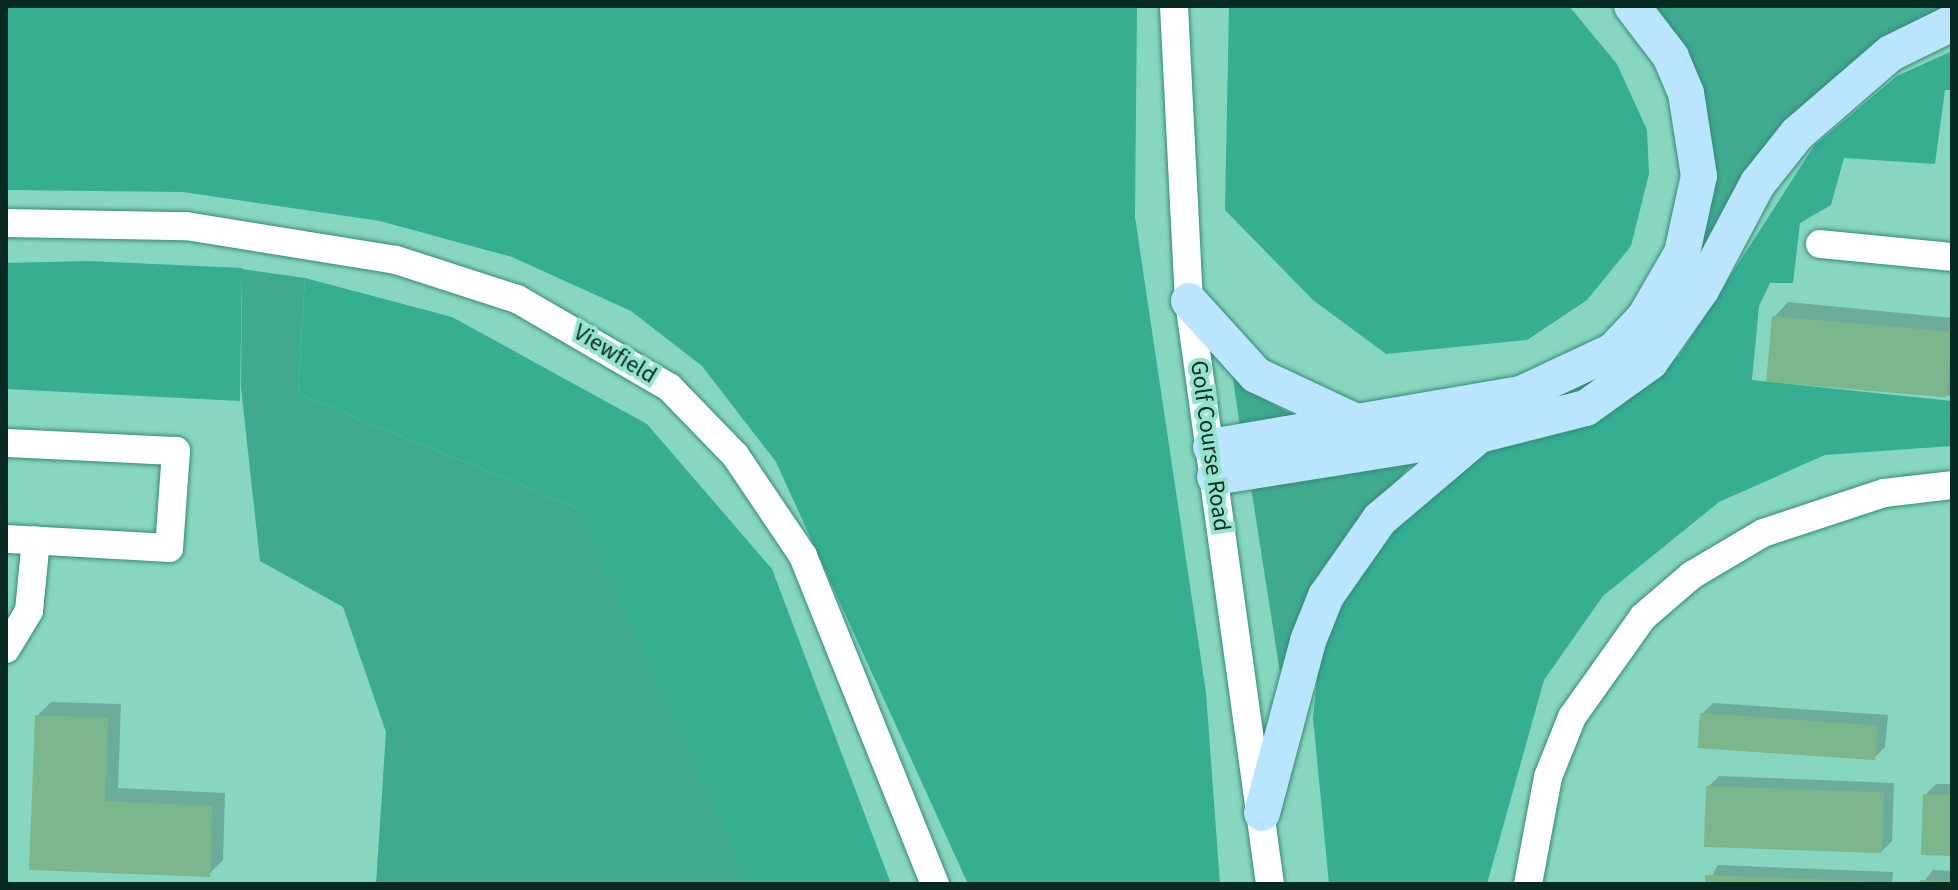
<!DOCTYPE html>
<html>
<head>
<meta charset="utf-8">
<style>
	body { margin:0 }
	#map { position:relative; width:1958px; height:890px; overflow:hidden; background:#87d7c0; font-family:"Source Sans 3",sans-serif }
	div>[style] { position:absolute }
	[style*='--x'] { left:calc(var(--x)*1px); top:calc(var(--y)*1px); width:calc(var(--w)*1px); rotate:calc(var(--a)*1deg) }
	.green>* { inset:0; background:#3faa90 }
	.forest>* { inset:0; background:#35ae92 }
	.shadow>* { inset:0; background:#0003 }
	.building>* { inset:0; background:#7bb68d; transform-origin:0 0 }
	.roads { filter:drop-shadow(0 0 2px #378974) drop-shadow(0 0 2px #378974) }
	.minor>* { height:28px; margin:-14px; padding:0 14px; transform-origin:14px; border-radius:14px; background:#fff }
	.major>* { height:36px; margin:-18px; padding:0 18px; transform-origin:18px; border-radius:18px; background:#b9e5fe }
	span { translate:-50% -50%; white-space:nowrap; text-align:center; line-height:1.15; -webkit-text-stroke:8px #94e4cd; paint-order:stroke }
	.street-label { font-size:24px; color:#062921 }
	.frame { position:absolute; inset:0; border:8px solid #062921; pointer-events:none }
</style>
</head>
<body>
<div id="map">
	<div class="green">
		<i style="clip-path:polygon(1651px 6px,1950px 6px,1885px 39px,1685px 291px,1593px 385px,1537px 403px,1696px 258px,1706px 228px,1712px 179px)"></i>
		<i style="clip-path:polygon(242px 269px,305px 278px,298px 394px,577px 508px,757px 884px,376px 884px,386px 732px,343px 607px,260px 561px,241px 388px)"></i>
		<i style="clip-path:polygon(1232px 372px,1264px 399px,1296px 417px,1240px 427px)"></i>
		<i style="clip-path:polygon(1415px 460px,1326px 564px,1280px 673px,1251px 487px)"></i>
	</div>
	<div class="forest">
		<i style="clip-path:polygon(6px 6px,1137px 6px,1135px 217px,1206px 693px,1220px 884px,968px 884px,776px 462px,702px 366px,631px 311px,512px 257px,380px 221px,183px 192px,6px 190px)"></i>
		<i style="clip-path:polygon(1229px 6px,1569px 6px,1617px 64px,1647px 130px,1649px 174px,1631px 246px,1587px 300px,1527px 340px,1386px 354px,1313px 300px,1225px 210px)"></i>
		<i style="clip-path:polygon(1952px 51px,1952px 90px,1945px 90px,1935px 164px,1844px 158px,1831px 205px,1800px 223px,1793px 283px,1770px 283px,1759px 306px,1752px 380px,1952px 401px,1952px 446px,1825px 455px,1719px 502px,1603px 596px,1544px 680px,1487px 884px,1329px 884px,1313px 718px,1326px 596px,1479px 435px,1679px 356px,1814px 146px,1897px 76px)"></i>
		<i style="clip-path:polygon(88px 261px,242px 268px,240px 401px,6px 389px,6px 263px)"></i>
		<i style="clip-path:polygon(305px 278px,452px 317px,647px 424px,772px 569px,891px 884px,751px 884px,577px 508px,298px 394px)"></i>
	</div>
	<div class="shadow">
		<i style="clip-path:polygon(1952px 140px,1952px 167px,1950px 167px)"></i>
		<i style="clip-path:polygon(1788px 302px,1952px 318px,1952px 397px,1774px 317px)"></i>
		<i style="clip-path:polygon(51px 702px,121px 704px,118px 788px,225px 793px,223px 860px,209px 874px,31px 868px,37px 716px)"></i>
		<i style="clip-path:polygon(1713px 703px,1888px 715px,1885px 747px,1874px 758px,1702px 714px)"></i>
		<i style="clip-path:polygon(1719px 776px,1894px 783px,1892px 841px,1881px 852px,1708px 787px)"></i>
		<i style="clip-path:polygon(1936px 784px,1952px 784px,1952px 854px,1925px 795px)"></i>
		<i style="clip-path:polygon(1718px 865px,1893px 872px,1892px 884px,1707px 884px)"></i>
		<i style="clip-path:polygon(1933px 870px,1952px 871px,1952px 884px,1922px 884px)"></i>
	</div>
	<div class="building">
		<i style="left:1772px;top:316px;width:181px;height:66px;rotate:5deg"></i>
		<i style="left:1700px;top:713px;width:178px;height:35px;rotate:4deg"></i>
		<i style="clip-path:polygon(35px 715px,108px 718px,105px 801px,212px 806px,210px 877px,29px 870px)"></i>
		<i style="left:1706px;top:786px;width:178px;height:61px;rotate:2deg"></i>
		<i style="left:1923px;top:794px;width:29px;height:61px;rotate:2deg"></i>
		<i style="clip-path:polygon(1705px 875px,1864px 881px,1864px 884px,1705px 884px)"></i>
		<i style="clip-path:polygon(1920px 880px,1952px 881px,1952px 884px,1920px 884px)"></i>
	</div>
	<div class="roads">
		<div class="minor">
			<i style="--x:1174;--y:6;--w:295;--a:87.1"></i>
			<i style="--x:1189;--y:301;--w:589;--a:82.09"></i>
			<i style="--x:6;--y:223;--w:180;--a:1"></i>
			<i style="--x:186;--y:226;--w:213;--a:9.2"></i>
			<i style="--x:396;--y:260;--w:127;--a:17.9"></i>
			<i style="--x:517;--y:299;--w:176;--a:30.1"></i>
			<i style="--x:669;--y:387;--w:95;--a:45.9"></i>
			<i style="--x:735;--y:455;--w:122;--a:56"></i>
			<i style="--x:803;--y:556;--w:354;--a:68.1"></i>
			<i style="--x:1820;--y:244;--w:133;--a:5.6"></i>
			<i style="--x:6;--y:443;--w:170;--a:2.7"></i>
			<i style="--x:176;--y:451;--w:97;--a:94.1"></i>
			<i style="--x:169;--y:548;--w:163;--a:-176.8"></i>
			<i style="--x:6;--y:649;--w:44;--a:-58.8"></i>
			<i style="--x:29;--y:611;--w:71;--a:-84.4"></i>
			<i style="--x:1528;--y:884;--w:109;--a:-79.4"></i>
			<i style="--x:1548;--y:777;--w:65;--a:-68.2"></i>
			<i style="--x:1572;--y:717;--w:123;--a:-54.6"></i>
			<i style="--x:1643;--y:617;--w:65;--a:-40.6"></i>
			<i style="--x:1692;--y:575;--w:82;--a:-30.6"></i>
			<i style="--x:1763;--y:533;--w:127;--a:-18.3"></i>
			<i style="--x:1884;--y:493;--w:68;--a:-6.7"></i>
		</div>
		<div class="major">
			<i style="--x:1189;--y:301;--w:100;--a:47.8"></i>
			<i style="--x:1256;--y:375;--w:106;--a:25.1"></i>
			<i style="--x:1211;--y:447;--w:314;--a:-9.7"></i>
			<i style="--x:1521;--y:394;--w:102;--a:-25.1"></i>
			<i style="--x:1613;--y:351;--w:47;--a:-46.7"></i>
			<i style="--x:1645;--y:317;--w:74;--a:-60"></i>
			<i style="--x:1682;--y:253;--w:79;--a:-77.6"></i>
			<i style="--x:1699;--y:176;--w:84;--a:-98.9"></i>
			<i style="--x:1686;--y:93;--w:39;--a:-113"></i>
			<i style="--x:1671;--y:57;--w:64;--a:-127.4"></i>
			<i style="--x:1215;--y:477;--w:266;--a:-9.1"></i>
			<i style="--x:1262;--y:813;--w:178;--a:-75"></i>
			<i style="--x:1308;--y:641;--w:48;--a:-68.2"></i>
			<i style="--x:1326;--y:596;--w:94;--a:-55"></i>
			<i style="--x:1380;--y:519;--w:130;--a:-40.3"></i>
			<i style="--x:1479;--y:435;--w:110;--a:-14.2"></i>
			<i style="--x:1586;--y:408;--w:79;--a:-35.7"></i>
			<i style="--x:1650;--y:362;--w:88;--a:-54.7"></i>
			<i style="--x:1701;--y:290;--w:121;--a:-62"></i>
			<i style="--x:1758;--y:183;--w:63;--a:-51.5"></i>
			<i style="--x:1797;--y:134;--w:124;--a:-40.8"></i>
			<i style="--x:1891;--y:53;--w:68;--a:-26.2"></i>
		</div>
	</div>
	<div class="street-label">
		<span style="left:615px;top:354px;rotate:31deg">Viewfield</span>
		<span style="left:1210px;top:446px;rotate:82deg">Golf Course Road</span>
	</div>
	<div class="frame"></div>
</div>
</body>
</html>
